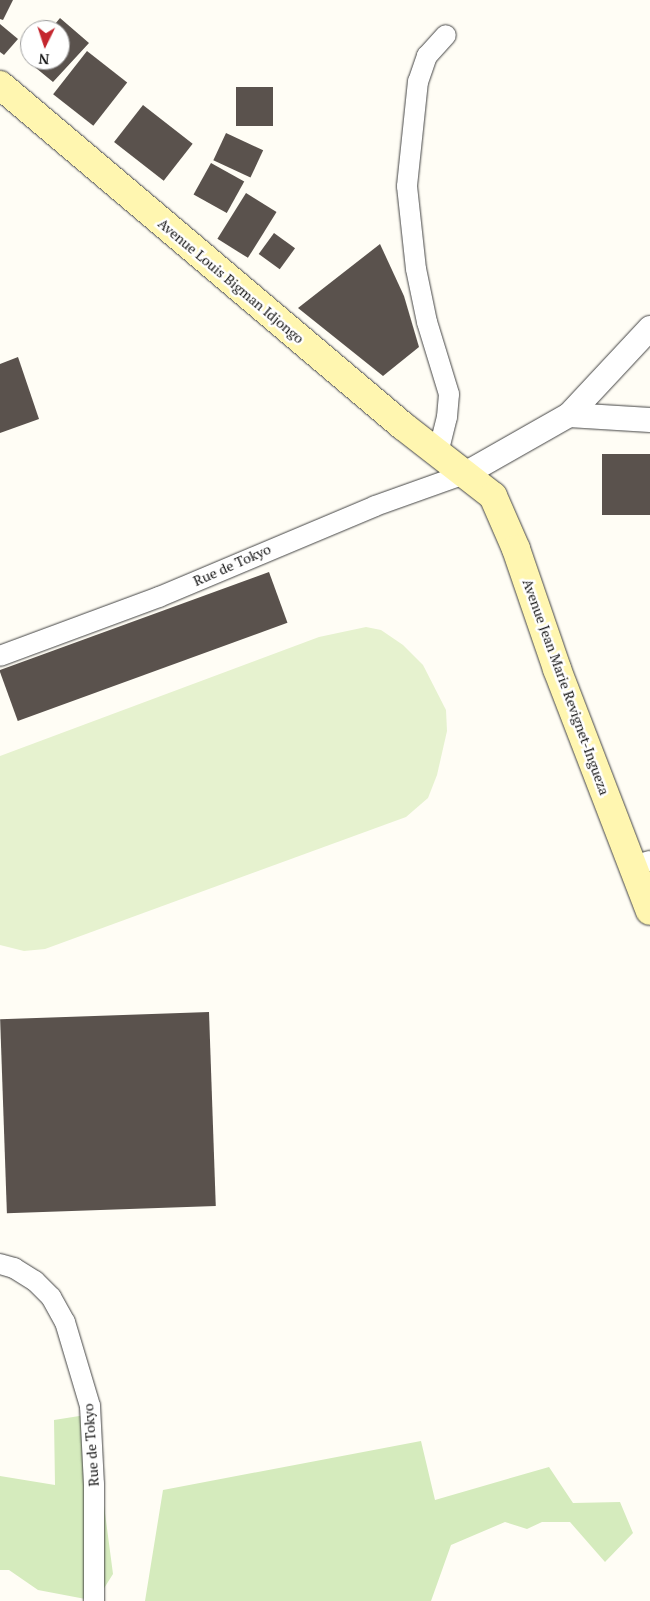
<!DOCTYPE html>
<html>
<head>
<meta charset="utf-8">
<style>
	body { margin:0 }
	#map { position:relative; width:650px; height:1601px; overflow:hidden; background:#fffdf5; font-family:"PT Serif",serif }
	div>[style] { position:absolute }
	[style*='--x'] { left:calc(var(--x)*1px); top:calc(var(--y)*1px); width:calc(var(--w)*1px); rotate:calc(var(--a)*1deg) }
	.green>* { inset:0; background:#d5ebbd }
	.pitch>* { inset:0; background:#e6f2cf }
	.building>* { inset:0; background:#5a524d; transform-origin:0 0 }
	.roads { filter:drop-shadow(0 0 1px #444) drop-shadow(0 0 1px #444) }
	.minor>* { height:20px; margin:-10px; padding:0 10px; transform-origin:10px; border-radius:10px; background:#fff }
	.tertiary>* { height:24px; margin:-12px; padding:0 12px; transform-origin:12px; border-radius:12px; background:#fff }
	.secondary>* { height:28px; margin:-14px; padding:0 14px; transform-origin:14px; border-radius:14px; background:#fff6b0 }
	span { translate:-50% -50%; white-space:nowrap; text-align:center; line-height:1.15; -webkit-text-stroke:5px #fff; paint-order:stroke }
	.street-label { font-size:14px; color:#111 }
	.north { position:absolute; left:20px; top:20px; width:50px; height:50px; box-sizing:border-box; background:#fff; border:1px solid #a0a0a0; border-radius:50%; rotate:184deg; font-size:14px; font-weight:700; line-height:20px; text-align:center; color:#111 }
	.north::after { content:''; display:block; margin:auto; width:18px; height:22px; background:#c4262e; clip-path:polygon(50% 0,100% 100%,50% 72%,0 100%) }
</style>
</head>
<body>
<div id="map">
	<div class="green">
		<i style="clip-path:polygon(92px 1414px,113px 1574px,96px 1601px,38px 1590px,9px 1570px,0 1570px,0 1476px,55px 1485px,54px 1420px)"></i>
		<i style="clip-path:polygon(421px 1441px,435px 1500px,549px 1467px,573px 1503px,620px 1502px,633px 1533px,605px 1562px,570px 1522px,542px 1522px,527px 1529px,505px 1522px,451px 1545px,431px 1601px,145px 1601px,163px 1490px)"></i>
	</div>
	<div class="pitch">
		<i style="clip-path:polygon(366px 627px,381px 630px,403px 645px,423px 665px,446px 710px,447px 731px,437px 775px,428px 798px,406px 817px,45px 949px,24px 951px,0 945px,0 756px,319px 637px)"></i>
	</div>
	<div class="building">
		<i style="clip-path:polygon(0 0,13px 0,3px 20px,0 19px)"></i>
		<i style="clip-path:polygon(60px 18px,89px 43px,53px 82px,25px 59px,30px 53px,30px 60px,60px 60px,60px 30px,50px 30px)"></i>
		<i style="clip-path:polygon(0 24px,18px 39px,4px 55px,0 52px)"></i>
		<i style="left:87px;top:51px;width:51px;height:55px;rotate:38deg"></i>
		<i style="left:236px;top:87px;width:37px;height:39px"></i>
		<i style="left:143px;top:105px;width:63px;height:47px;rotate:38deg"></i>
		<i style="left:226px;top:133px;width:41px;height:30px;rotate:25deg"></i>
		<i style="left:211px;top:163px;width:38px;height:36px;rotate:29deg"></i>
		<i style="left:246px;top:193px;width:36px;height:54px;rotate:32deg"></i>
		<i style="left:274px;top:233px;width:26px;height:26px;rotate:36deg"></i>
		<i style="clip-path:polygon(380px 244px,404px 296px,419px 347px,383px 376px,298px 308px)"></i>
		<i style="clip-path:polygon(18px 357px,39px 419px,0 433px,0 364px)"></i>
		<i style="left:650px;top:454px;width:61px;height:48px;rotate:90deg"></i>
		<i style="left:269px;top:572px;width:54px;height:287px;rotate:70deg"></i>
		<i style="left:209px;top:1012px;width:194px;height:209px;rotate:88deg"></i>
	</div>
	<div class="roads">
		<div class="minor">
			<i style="--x:438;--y:453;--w:37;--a:-76"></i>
			<i style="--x:447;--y:417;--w:23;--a:-85"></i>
			<i style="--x:449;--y:394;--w:75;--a:-107"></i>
			<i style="--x:427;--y:322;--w:54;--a:-101.7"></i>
			<i style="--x:416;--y:269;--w:83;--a:-96.2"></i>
			<i style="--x:407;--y:186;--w:105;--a:-84"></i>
			<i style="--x:418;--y:82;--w:28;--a:-71"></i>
			<i style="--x:427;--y:56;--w:28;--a:-48"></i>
			<i style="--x:0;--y:656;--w:170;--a:-20.4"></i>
			<i style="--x:159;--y:597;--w:234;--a:-22.8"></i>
			<i style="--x:375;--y:506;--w:96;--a:-19.6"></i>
			<i style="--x:632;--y:866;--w:19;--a:-16"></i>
			<i style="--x:0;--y:1264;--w:15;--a:16"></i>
			<i style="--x:14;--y:1268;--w:25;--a:32"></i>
			<i style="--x:35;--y:1281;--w:23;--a:45"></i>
			<i style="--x:51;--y:1297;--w:29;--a:61"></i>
			<i style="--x:65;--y:1322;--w:88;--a:73.4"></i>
			<i style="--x:90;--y:1406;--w:78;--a:87.1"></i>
			<i style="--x:94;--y:1484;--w:117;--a:90"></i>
		</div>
		<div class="tertiary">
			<i style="--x:569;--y:415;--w:81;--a:3.5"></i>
			<i style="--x:465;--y:474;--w:120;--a:-29.6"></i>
			<i style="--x:569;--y:415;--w:119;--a:-47"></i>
		</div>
		<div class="secondary">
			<i style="--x:0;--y:85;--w:528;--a:40.24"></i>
			<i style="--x:403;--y:426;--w:114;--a:37.9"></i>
			<i style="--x:493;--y:496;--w:58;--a:66.5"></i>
			<i style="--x:516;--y:549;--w:127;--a:71.1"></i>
			<i style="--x:557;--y:669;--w:259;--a:69"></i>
		</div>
	</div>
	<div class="street-label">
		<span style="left:231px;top:281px;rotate:40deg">Avenue Louis Bigman Idjongo</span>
		<span style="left:232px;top:565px;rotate:-24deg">Rue de Tokyo</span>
		<span style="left:566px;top:687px;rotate:70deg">Avenue Jean Marie Revignet-Ingueza</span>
		<span style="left:91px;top:1445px;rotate:-94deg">Rue de Tokyo</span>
	</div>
	<div class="north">N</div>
</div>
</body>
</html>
